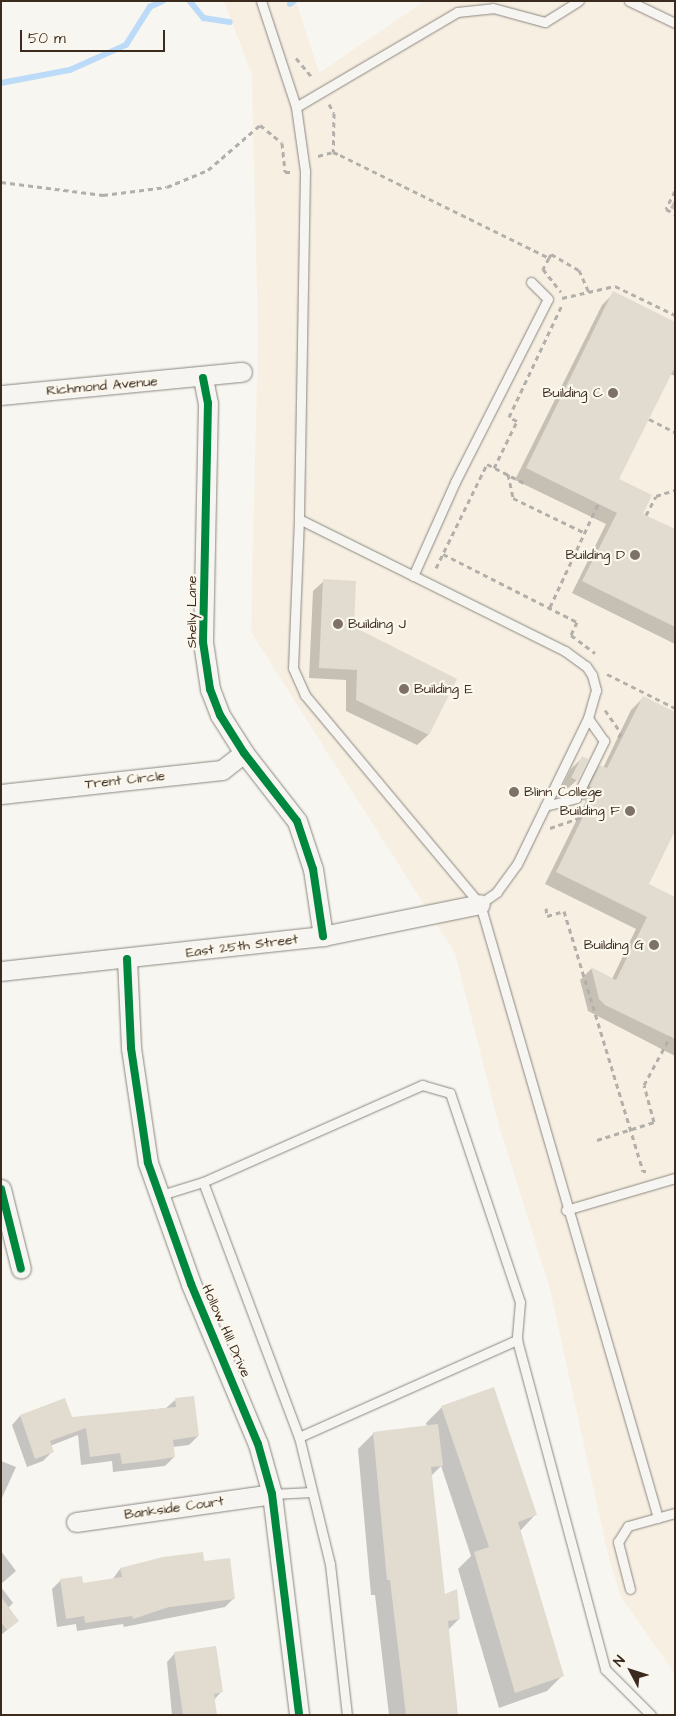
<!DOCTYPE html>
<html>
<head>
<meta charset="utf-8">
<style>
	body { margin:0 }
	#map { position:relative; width:676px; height:1716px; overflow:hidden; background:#f8f6f0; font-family:"Architects Daughter",sans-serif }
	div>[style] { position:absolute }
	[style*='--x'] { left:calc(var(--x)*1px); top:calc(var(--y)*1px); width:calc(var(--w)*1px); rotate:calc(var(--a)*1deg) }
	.built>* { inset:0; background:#f7efe1 }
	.shadow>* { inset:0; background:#0003 }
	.stream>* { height:5.5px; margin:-2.75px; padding:0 2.75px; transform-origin:2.75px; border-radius:2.75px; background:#bbdbf8 }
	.building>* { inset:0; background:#e2dbd0; transform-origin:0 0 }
	.path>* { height:3px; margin-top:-1.5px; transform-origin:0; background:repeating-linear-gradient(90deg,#b3b0ac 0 5px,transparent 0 9px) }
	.roads { filter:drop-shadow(0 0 1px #8b8781) drop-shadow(0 0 1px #8b8781) }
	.lane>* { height:9px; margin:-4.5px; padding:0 4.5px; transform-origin:4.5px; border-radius:4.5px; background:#f6f5f1 }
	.street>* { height:19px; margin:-9.5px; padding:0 9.5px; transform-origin:9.5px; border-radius:9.5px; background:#f6f5f1 }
	.cycleway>* { height:8px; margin:-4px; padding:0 4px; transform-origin:4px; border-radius:4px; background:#00873e }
	.dots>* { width:14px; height:14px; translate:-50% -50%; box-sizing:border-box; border:2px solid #fbf7ec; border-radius:50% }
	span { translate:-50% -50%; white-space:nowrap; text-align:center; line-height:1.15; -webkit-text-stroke:4.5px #fbf7ec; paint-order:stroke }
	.street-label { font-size:14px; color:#3b2a1e }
	.poi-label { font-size:14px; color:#3b2a1e }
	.right { translate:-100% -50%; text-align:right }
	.left { translate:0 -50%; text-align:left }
	.frame { position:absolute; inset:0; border:2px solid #3b2a1e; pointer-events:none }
	.north { position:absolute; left:606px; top:1646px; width:50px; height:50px; -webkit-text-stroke:4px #fbf7ec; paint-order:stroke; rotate:310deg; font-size:14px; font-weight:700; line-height:20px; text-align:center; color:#3b2a1e }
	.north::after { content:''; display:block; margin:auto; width:18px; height:22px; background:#3b2a1e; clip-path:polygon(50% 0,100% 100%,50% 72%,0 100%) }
	.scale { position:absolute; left:20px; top:30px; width:145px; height:22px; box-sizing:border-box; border:2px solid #3b2a1e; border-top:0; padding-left:6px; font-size:15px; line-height:18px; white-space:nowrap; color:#3b2a1e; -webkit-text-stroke:4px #fbf7ec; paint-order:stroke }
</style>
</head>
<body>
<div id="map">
	<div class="built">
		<i style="clip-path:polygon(224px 1px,296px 1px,319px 73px,425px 1px,669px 1px,675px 4px,675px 1674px,621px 1597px,608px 1555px,550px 1289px,498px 1122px,455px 953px,251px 632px,258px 334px,252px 75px)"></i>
	</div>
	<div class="shadow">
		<i style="clip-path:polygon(675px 199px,675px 210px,670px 208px)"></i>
		<i style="clip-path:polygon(614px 293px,675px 323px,675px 376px,670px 374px,618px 480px,641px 514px,675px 531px,675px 644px,572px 593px,606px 524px,515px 480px,602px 305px)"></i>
		<i style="clip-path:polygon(324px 581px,353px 628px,456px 679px,428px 735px,417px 745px,346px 711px,346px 680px,309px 678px,313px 591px)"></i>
		<i style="clip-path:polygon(643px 698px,647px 884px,675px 920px,675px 1056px,588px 1011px,580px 980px,591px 969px,612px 979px,636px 929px,545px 884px,586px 801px,578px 798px,588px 778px,600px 766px,603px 768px,631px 710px)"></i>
		<i style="clip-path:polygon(582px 758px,586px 760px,577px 780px,565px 791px,561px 789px,571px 769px)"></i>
		<i style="clip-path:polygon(64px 1400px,71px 1419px,166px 1408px,175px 1400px,198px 1436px,189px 1445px,173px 1447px,174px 1457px,165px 1466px,113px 1472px,112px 1461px,81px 1465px,78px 1435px,50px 1446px,52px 1452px,43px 1461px,27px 1467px,12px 1425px,20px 1416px)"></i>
		<i style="clip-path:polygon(442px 1407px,536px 1514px,520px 1531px,563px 1675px,547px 1691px,499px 1708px,458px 1569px,471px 1556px,441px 1466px,431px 1476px,444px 1595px,459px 1619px,448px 1630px,457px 1715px,389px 1715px,375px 1595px,371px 1595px,358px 1449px,374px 1433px,427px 1427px,426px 1423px)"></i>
		<i style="clip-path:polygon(1px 1461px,16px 1467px,1px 1500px)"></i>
		<i style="clip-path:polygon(1px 1551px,16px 1571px,1px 1584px)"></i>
		<i style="clip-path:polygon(164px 1558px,203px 1562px,234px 1598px,225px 1607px,124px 1627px,123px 1624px,77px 1631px,76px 1624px,57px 1627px,52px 1589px,61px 1580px,82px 1584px,112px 1580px,120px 1569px)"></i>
		<i style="clip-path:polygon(1px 1587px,13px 1603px,8px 1608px,18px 1621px,1px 1635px)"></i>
		<i style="clip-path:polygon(175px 1653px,221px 1692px,214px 1700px,216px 1715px,172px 1715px,167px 1662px)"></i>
	</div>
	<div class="stream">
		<i style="--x:190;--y:1;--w:22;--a:51"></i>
		<i style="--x:204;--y:18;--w:26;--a:9"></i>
		<i style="--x:290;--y:4;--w:5;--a:-37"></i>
		<i style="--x:1;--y:83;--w:70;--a:-10.7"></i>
		<i style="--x:70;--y:70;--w:61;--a:-24.1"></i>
		<i style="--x:126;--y:45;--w:45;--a:-57.7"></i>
		<i style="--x:150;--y:7;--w:14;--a:-25"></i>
	</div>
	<div class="building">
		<i style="clip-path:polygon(613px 291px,675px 322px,675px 367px,619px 479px,652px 495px,643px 514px,675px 529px,675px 627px,582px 581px,617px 513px,526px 468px)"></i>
		<i style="clip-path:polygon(323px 579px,356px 581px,354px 627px,457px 679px,429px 735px,356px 700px,357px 670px,319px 668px)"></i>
		<i style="clip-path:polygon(643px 696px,675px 712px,675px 831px,649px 884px,675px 897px,675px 1039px,605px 1005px,599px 999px,591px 967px,616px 980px,647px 917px,556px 872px,596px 790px,589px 786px,599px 765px,607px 768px)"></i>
		<i style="left:582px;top:756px;width:7px;height:24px;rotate:27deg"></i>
		<i style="clip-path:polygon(494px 1387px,537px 1515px,518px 1522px,564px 1676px,515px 1693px,474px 1552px,489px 1547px,441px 1406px)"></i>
		<i style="clip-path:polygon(194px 1396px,199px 1436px,173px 1440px,175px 1457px,156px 1460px,122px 1464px,120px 1453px,90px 1457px,86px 1428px,50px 1441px,54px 1452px,35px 1459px,20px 1415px,65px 1398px,72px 1417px,176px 1407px,175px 1398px)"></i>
		<i style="clip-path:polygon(438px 1424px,443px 1466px,431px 1467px,445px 1594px,457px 1589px,460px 1619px,448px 1621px,458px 1715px,406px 1715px,390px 1580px,387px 1580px,373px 1432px)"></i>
		<i style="clip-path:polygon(203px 1552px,204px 1561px,230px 1558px,235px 1599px,169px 1607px,133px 1619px,132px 1616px,85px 1623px,84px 1616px,66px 1619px,60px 1579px,82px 1576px,83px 1583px,122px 1577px,120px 1568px,163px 1557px)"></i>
		<i style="clip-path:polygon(1px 1597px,19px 1621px,7px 1630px,1px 1622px)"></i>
		<i style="clip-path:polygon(216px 1646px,223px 1692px,214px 1694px,217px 1715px,183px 1715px,174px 1652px)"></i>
	</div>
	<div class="path">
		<i style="--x:296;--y:58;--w:26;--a:50"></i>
		<i style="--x:329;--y:104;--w:10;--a:61"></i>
		<i style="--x:334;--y:113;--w:39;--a:91"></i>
		<i style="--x:318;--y:156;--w:16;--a:-15"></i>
		<i style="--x:333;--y:152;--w:8;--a:23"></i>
		<i style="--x:340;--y:155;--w:233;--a:26.2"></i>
		<i style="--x:549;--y:258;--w:13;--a:119"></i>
		<i style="--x:543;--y:269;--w:29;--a:52"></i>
		<i style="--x:1;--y:182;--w:103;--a:7.3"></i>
		<i style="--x:103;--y:195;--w:64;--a:-7.1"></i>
		<i style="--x:167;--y:187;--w:44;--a:-22.5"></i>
		<i style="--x:208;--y:170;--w:69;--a:-40.9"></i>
		<i style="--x:260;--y:125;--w:28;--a:39"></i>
		<i style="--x:282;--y:143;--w:29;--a:84"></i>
		<i style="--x:285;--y:172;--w:6;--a:0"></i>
		<i style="--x:675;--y:191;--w:20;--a:117"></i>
		<i style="--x:666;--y:209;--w:10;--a:29"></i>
		<i style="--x:549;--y:258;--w:4;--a:-63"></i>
		<i style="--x:551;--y:254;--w:32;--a:30"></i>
		<i style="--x:579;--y:270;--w:24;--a:66"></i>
		<i style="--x:562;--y:298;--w:54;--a:-12.8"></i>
		<i style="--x:615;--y:286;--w:67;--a:25.8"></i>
		<i style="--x:649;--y:419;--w:29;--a:27"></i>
		<i style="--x:494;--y:468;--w:52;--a:-63.9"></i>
		<i style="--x:517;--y:421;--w:9;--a:-153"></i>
		<i style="--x:509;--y:417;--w:124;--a:-64.7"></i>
		<i style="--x:508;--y:474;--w:25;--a:78"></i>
		<i style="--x:513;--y:498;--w:80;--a:25.9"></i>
		<i style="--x:646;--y:515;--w:21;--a:-62"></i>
		<i style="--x:656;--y:496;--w:20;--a:-18"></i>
		<i style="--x:443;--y:554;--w:150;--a:26.9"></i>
		<i style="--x:577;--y:622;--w:14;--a:115"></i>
		<i style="--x:571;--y:635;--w:30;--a:37"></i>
		<i style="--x:436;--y:568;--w:116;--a:-63.9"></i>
		<i style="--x:487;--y:464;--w:44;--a:27.1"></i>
		<i style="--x:550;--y:607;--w:114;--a:-65"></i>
		<i style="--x:607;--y:674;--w:76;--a:26.6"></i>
		<i style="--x:605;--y:710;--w:28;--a:55"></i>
		<i style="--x:621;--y:733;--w:8;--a:120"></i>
		<i style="--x:550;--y:828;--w:31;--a:-19"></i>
		<i style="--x:579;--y:818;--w:8;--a:-67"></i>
		<i style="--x:546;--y:908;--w:8;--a:83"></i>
		<i style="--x:547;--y:916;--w:18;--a:-16"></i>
		<i style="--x:564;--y:911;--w:272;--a:73.1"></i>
		<i style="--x:643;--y:1171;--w:3;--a:0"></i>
		<i style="--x:597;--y:1140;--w:60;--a:-17.5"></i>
		<i style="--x:654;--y:1122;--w:38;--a:-105"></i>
		<i style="--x:644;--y:1085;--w:55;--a:-61.6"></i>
	</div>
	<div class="roads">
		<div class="lane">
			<i style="--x:261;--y:1;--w:112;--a:71.7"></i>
			<i style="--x:296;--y:107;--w:65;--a:82"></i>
			<i style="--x:305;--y:171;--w:348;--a:91"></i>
			<i style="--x:299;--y:519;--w:149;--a:92.3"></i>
			<i style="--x:293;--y:668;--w:30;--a:66"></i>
			<i style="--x:305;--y:695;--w:273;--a:50.1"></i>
			<i style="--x:480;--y:904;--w:639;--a:73.83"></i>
			<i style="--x:629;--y:1;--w:51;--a:25.6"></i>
			<i style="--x:296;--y:107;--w:187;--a:-30.5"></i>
			<i style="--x:457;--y:12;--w:36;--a:-6"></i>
			<i style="--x:493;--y:8;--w:54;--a:15.1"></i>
			<i style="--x:545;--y:22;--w:40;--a:-32"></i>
			<i style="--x:299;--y:519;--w:297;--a:26.4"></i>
			<i style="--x:565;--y:651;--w:26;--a:36"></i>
			<i style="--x:586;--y:666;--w:11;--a:56"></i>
			<i style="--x:592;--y:675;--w:16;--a:75"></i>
			<i style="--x:596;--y:690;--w:29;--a:106"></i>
			<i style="--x:588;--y:718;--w:162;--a:115.9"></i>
			<i style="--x:517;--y:864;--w:34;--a:126"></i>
			<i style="--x:497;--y:892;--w:21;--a:145"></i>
			<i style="--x:413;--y:576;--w:103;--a:-65.9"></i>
			<i style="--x:455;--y:482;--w:205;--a:-63.1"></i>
			<i style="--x:548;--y:299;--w:24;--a:-135"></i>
			<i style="--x:545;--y:806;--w:32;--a:-14"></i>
			<i style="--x:576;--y:798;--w:64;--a:-63.8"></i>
			<i style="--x:604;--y:741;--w:28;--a:-125"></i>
			<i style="--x:203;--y:1182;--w:272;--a:69.4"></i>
			<i style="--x:299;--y:1437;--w:131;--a:76.3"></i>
			<i style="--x:330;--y:1564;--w:152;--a:83.6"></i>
			<i style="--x:161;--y:1195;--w:44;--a:-17.2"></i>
			<i style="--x:203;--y:1182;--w:240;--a:-23.9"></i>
			<i style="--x:422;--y:1085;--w:29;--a:16"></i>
			<i style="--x:450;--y:1093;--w:220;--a:71.5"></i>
			<i style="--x:520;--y:1302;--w:38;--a:95"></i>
			<i style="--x:517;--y:1340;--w:341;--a:75"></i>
			<i style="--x:605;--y:1669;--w:65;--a:45"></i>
			<i style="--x:566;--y:1210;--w:114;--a:-16.4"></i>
			<i style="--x:299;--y:1437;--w:239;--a:-24"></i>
			<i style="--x:272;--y:1494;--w:40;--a:-2.9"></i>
			<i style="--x:630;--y:1589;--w:49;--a:-104.3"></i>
			<i style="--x:618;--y:1542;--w:19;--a:-58"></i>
			<i style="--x:628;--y:1526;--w:49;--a:-15.5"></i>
		</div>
		<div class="street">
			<i style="--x:203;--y:378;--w:25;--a:79"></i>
			<i style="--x:208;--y:403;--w:239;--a:91.2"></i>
			<i style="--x:203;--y:642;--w:48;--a:81.5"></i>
			<i style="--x:210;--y:689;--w:28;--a:69"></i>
			<i style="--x:220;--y:715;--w:45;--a:57.7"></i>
			<i style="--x:244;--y:753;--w:86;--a:52.1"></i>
			<i style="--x:297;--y:821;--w:51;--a:71.6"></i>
			<i style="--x:313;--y:869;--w:68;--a:81.5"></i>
			<i style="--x:1;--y:395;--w:242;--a:-5.5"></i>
			<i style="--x:1;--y:794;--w:222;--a:-6.2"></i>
			<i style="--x:222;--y:770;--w:28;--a:-38"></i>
			<i style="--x:127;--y:959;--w:89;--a:87.4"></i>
			<i style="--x:131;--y:1048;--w:116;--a:81.6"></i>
			<i style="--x:148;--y:1163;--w:128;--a:70.4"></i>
			<i style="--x:191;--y:1284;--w:173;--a:67.3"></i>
			<i style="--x:258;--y:1444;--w:52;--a:74.4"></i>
			<i style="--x:272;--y:1494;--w:223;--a:83"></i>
			<i style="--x:1;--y:971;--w:324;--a:-6.2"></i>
			<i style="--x:323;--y:936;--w:160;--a:-11.5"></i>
			<i style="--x:1;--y:1189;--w:82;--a:76"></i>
			<i style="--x:76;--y:1522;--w:198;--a:-8.1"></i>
		</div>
	</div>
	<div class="cycleway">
		<i style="--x:203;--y:378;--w:25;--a:79"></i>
		<i style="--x:208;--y:403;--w:239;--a:91.2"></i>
		<i style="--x:203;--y:642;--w:48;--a:81.5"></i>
		<i style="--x:210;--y:689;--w:28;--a:69"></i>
		<i style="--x:220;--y:715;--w:45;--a:57.7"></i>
		<i style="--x:244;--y:753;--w:86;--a:52.1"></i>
		<i style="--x:297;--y:821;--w:51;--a:71.6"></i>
		<i style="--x:313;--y:869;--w:68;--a:81.5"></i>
		<i style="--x:127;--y:959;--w:89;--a:87.4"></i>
		<i style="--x:131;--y:1048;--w:116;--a:81.6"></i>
		<i style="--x:148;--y:1163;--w:128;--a:70.4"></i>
		<i style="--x:191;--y:1284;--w:173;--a:67.3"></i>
		<i style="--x:258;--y:1444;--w:52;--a:74.4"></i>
		<i style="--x:272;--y:1494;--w:223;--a:83"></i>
		<i style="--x:1;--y:1189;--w:82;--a:76"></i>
	</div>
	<div class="dots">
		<i style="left:613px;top:393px;background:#7d7168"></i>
		<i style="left:635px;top:555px;background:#7d7168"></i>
		<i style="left:338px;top:624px;background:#7d7168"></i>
		<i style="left:404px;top:689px;background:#7d7168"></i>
		<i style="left:514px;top:792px;background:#7d7168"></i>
		<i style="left:630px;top:811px;background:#7d7168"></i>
		<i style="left:654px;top:945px;background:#7d7168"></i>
	</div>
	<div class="street-label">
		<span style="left:102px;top:386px;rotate:-5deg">Richmond Avenue</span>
		<span style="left:192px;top:612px;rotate:-90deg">Shelly Lane</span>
		<span style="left:125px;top:780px;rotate:-6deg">Trent Circle</span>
		<span style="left:242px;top:946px;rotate:-7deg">East 25th Street</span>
		<span style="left:226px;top:1331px;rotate:66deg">Hollow Hill Drive</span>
		<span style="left:174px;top:1508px;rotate:-8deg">Bankside Court</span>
	</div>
	<div class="poi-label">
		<span class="right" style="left:603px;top:393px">Building C</span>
		<span class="right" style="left:625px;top:555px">Building D</span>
		<span class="left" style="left:348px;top:624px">Building J</span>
		<span class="left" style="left:414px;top:689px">Building E</span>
		<span class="left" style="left:524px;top:792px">Blinn College</span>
		<span class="right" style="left:620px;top:811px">Building F</span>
		<span class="right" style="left:644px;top:945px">Building G</span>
	</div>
	<div class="frame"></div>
	<div class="north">N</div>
	<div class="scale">50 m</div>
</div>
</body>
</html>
